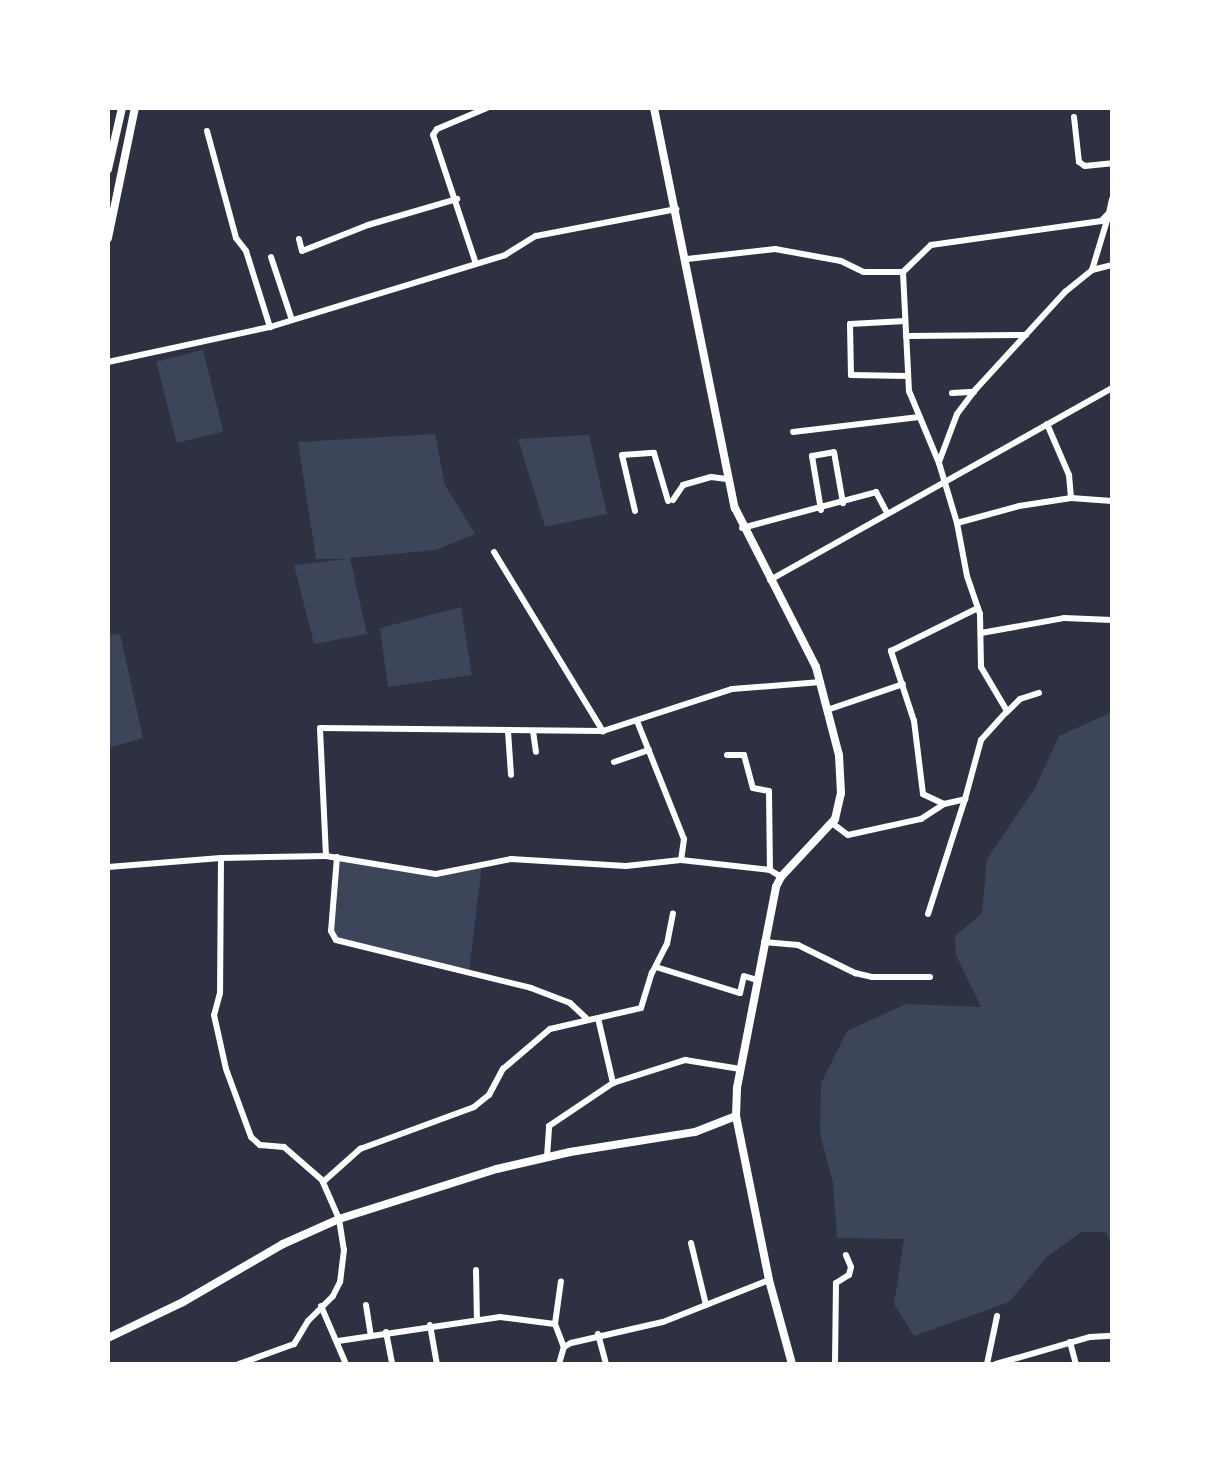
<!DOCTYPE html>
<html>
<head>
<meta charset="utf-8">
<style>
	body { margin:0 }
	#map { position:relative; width:1220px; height:1472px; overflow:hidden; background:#2d3142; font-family:"PT Sans",sans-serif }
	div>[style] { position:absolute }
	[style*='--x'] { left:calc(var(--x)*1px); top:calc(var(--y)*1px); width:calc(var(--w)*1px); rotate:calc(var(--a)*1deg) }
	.green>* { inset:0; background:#3c4559; transform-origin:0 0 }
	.minor>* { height:6px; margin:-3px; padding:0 3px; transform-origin:3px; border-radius:3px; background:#fff }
	.secondary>* { height:8px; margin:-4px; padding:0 4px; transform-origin:4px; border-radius:4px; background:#fff }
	span { translate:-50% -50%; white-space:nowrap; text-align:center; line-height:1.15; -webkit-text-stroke:4.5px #fff; paint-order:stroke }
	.frame { position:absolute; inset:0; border:110px solid #fff; pointer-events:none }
</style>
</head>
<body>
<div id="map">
	<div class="green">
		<i style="left:203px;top:350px;width:84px;height:48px;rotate:76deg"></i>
		<i style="clip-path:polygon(435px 434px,445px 485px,475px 534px,436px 550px,350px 558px,367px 634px,314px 644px,294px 565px,347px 559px,316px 559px,298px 442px)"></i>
		<i style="clip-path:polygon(589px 435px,607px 514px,545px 527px,518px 439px)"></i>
		<i style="clip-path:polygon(461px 607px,472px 675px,388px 687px,380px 628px)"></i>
		<i style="clip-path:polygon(120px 634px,143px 738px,108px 748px,108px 635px)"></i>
		<i style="clip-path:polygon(1112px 712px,1112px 1245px,1105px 1232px,1081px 1232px,1047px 1257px,1009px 1302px,914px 1336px,894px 1304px,904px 1239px,837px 1238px,833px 1183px,820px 1134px,821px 1083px,847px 1031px,906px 1004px,981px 1007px,956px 955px,955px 936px,982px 913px,987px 859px,1035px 788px,1059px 736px)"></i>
		<i style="clip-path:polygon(337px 857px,436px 874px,482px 864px,469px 972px,336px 940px,331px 931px)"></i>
	</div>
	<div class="minor">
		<i style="--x:1074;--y:117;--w:45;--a:83.7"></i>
		<i style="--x:1079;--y:162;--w:7;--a:34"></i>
		<i style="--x:1085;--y:166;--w:27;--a:-6"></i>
		<i style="--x:207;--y:131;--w:111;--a:74.8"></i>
		<i style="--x:236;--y:238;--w:16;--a:52"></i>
		<i style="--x:246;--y:251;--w:80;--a:72.5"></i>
		<i style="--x:299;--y:239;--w:12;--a:76"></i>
		<i style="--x:302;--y:251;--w:71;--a:-21.5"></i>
		<i style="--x:368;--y:225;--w:93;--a:-16.3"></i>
		<i style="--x:271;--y:257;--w:66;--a:71.6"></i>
		<i style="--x:687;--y:259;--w:89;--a:-6.5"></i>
		<i style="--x:775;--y:249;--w:67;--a:10.3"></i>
		<i style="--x:841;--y:261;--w:25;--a:26"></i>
		<i style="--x:864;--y:272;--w:39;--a:0"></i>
		<i style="--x:903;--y:272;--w:39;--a:-44"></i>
		<i style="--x:931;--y:245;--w:172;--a:-8"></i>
		<i style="--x:1101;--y:221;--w:11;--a:-45"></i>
		<i style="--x:1109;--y:213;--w:14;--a:-78"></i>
		<i style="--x:476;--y:264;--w:136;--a:-108.4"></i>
		<i style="--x:433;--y:135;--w:7;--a:-56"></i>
		<i style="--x:437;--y:129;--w:54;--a:-22.8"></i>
		<i style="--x:1092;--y:270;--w:55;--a:-73.2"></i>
		<i style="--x:905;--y:321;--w:55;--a:176.9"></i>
		<i style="--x:850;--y:324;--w:51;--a:88.9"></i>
		<i style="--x:851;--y:375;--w:56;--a:1"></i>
		<i style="--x:906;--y:336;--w:120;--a:-0.5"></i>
		<i style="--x:108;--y:362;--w:166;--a:-12.2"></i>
		<i style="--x:270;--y:327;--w:246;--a:-17"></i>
		<i style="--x:505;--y:255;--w:36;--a:-32"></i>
		<i style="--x:536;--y:236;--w:143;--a:-10.9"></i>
		<i style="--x:952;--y:393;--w:22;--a:-3"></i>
		<i style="--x:1047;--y:424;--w:56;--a:66.7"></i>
		<i style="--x:1069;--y:475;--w:23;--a:85"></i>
		<i style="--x:793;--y:432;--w:127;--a:-6.8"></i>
		<i style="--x:939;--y:462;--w:51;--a:-69.4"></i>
		<i style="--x:957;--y:414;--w:31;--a:-53"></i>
		<i style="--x:976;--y:389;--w:132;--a:-47.5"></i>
		<i style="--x:1065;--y:292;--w:35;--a:-39"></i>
		<i style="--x:1092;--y:270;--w:21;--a:-14"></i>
		<i style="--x:673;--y:500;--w:18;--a:-56"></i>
		<i style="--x:683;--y:485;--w:29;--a:-16"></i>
		<i style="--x:711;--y:477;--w:16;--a:7"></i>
		<i style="--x:821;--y:510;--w:55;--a:-99.5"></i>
		<i style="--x:812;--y:456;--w:22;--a:-10"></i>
		<i style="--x:834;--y:452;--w:52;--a:80"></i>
		<i style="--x:635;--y:511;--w:57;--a:-103.1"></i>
		<i style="--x:622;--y:455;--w:32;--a:-4"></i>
		<i style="--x:654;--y:453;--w:50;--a:73.7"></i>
		<i style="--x:957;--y:523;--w:64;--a:-15.3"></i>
		<i style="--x:1019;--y:506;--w:53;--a:-8.7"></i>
		<i style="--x:1071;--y:498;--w:41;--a:4.2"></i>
		<i style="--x:742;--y:528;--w:139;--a:-15"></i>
		<i style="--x:876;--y:492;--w:21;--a:62"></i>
		<i style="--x:494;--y:552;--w:210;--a:58.7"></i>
		<i style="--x:770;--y:580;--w:392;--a:-29.3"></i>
		<i style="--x:981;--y:633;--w:84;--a:-10.2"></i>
		<i style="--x:1064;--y:618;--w:48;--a:2.4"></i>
		<i style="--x:830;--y:709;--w:77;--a:-18.9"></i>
		<i style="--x:1006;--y:713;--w:20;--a:-45"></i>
		<i style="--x:1020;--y:699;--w:20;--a:-18"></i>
		<i style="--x:637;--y:721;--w:127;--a:68.3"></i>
		<i style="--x:684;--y:839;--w:21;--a:98"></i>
		<i style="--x:508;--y:731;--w:44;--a:86.1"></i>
		<i style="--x:533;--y:731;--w:21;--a:82"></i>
		<i style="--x:727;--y:755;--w:17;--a:0"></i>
		<i style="--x:744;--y:755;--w:34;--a:75"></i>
		<i style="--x:753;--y:788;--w:16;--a:11"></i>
		<i style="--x:769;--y:791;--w:79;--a:89.3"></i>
		<i style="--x:614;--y:762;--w:37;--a:-19"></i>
		<i style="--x:944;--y:804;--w:23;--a:-155"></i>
		<i style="--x:923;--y:794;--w:74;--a:-97"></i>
		<i style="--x:914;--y:721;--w:74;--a:-108.2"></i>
		<i style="--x:891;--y:651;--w:97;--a:-26.3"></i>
		<i style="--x:832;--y:823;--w:20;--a:37"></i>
		<i style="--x:848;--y:835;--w:75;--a:-12.4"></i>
		<i style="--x:921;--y:819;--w:27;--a:-33"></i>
		<i style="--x:944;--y:804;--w:22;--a:-13"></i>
		<i style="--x:965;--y:799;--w:61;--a:-74.8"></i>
		<i style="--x:981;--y:740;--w:39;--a:-48"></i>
		<i style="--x:1007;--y:711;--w:51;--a:-120.6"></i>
		<i style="--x:981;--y:667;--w:53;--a:-91.1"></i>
		<i style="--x:980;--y:614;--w:40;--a:-108.9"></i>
		<i style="--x:967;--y:576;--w:54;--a:-100.7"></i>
		<i style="--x:957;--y:523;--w:63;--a:-106.7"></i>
		<i style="--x:939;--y:463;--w:78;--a:-112.6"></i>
		<i style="--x:909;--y:391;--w:119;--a:-92.9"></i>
		<i style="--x:326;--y:856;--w:128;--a:-92.7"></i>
		<i style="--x:320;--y:728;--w:283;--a:0.6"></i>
		<i style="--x:603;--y:731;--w:136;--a:-18"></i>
		<i style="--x:732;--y:689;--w:89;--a:-4.5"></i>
		<i style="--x:337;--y:857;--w:74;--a:94.6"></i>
		<i style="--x:331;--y:931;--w:10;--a:61"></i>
		<i style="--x:336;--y:940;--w:201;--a:13.8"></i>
		<i style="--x:531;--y:988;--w:42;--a:21"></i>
		<i style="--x:570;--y:1003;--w:23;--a:43"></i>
		<i style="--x:221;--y:858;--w:135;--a:90.4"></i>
		<i style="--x:220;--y:993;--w:23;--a:105"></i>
		<i style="--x:214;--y:1015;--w:55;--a:77.5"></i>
		<i style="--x:226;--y:1069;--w:72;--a:69.8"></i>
		<i style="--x:251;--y:1137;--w:12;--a:42"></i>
		<i style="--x:260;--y:1145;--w:24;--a:5"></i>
		<i style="--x:284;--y:1147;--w:50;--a:41"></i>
		<i style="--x:322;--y:1180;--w:43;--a:66.4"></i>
		<i style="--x:339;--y:1219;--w:31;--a:81"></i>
		<i style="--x:344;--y:1250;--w:32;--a:97"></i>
		<i style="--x:340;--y:1282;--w:16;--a:117"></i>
		<i style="--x:333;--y:1296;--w:35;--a:135"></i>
		<i style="--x:308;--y:1321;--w:27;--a:121"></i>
		<i style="--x:294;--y:1344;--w:59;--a:160"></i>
		<i style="--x:108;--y:867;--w:113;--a:-4.6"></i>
		<i style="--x:221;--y:858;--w:105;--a:-1.1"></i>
		<i style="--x:326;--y:856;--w:111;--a:9.3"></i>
		<i style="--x:436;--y:874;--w:76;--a:-11.3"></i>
		<i style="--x:511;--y:859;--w:115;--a:3.5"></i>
		<i style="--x:626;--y:866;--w:55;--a:-6.2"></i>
		<i style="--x:681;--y:860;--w:90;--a:6.4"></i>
		<i style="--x:770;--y:870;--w:13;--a:32"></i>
		<i style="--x:928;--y:914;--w:121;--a:-72.2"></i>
		<i style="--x:764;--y:942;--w:34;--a:5"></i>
		<i style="--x:798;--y:945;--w:64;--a:26.2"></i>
		<i style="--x:855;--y:973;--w:17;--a:13"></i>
		<i style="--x:872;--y:977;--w:58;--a:0"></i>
		<i style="--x:656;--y:967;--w:88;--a:17.2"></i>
		<i style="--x:740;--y:993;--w:17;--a:-77"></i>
		<i style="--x:744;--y:976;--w:14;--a:17"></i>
		<i style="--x:598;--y:1018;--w:67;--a:77"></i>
		<i style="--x:547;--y:1157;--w:31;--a:-86"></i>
		<i style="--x:549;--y:1126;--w:77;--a:-33.9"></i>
		<i style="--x:613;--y:1083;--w:76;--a:-17.7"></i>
		<i style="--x:685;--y:1060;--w:56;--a:9.3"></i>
		<i style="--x:323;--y:1182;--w:50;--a:-41.7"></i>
		<i style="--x:360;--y:1149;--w:121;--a:-20.2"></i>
		<i style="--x:474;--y:1107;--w:19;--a:-39"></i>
		<i style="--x:489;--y:1095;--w:30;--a:-62"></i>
		<i style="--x:503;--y:1069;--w:62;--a:-40.4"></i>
		<i style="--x:550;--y:1029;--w:93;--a:-13"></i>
		<i style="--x:641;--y:1008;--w:37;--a:-73"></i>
		<i style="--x:652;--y:973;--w:33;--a:-63"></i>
		<i style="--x:667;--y:944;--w:31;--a:-79"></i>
		<i style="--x:691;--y:1243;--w:64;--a:76.4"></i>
		<i style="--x:476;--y:1270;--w:50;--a:88.9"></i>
		<i style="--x:366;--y:1305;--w:30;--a:81"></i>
		<i style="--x:321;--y:1306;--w:63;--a:66.7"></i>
		<i style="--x:555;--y:1324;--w:43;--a:-82.1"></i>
		<i style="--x:430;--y:1325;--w:40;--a:80"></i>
		<i style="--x:386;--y:1332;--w:33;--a:79"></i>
		<i style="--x:598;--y:1334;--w:31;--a:75"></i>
		<i style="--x:338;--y:1341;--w:164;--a:-8.4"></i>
		<i style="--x:500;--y:1317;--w:55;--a:7.3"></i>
		<i style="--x:555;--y:1324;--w:25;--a:69"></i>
		<i style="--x:1070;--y:1342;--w:23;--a:75"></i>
		<i style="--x:559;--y:1364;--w:18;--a:-74"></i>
		<i style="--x:564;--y:1347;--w:8;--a:-30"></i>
		<i style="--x:571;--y:1343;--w:94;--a:-12.9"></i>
		<i style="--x:663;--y:1322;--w:114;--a:-21.6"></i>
		<i style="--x:835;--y:1364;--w:81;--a:-89.3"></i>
		<i style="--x:836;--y:1283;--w:15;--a:-32"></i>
		<i style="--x:849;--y:1275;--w:8;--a:-76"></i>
		<i style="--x:851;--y:1267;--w:13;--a:-113"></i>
		<i style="--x:987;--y:1364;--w:49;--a:-78.2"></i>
		<i style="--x:996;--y:1364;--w:98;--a:-16"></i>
		<i style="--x:1090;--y:1337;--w:22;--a:-3"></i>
	</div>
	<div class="secondary">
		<i style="--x:654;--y:108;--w:408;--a:78.6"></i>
		<i style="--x:735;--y:508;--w:178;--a:63"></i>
		<i style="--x:816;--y:667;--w:91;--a:75.4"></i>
		<i style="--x:839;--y:755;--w:38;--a:87"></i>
		<i style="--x:841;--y:793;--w:27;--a:103"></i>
		<i style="--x:835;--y:819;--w:79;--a:133"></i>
		<i style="--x:781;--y:877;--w:11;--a:117"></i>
		<i style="--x:776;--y:887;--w:205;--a:101"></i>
		<i style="--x:737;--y:1088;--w:28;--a:92"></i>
		<i style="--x:736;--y:1116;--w:167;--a:78.6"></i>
		<i style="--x:769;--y:1280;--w:87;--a:74.7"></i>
		<i style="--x:108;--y:169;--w:63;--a:-77.1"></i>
		<i style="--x:108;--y:238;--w:133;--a:-78.3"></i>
		<i style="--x:108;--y:1338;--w:83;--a:-25.6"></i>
		<i style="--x:183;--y:1302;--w:116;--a:-30.1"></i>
		<i style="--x:283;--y:1244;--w:61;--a:-24.1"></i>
		<i style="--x:339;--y:1219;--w:166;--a:-17.6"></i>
		<i style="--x:497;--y:1169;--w:75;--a:-13.1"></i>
		<i style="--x:570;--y:1152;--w:127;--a:-9.1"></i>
		<i style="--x:695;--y:1132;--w:44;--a:-21.3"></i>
	</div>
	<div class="frame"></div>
</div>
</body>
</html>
